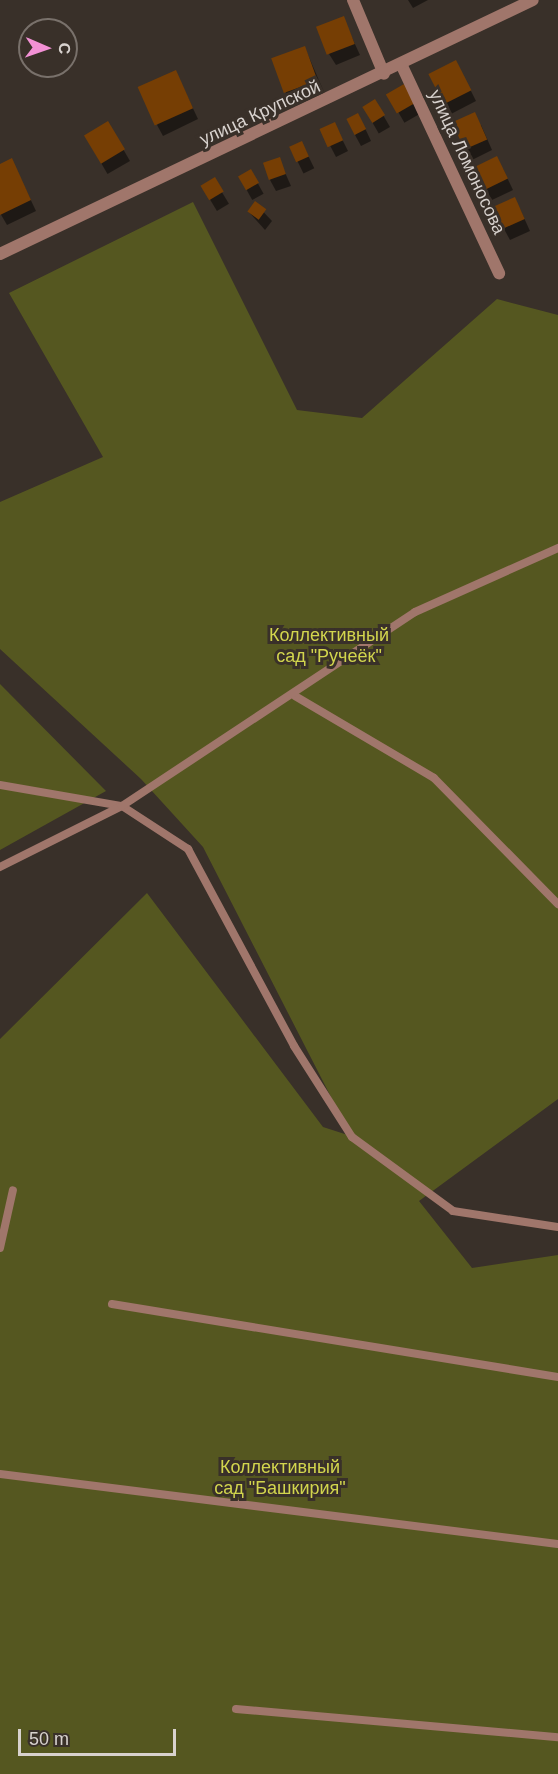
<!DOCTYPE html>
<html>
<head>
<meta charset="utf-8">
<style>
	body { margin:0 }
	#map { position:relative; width:558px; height:1774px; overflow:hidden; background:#393029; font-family:Arial,sans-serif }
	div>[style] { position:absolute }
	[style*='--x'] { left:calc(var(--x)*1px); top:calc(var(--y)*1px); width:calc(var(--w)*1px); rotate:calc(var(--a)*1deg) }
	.green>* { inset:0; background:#555720 }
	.shadow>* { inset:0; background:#0007; transform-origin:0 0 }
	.building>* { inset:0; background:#763e04; transform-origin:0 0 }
	.service>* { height:8px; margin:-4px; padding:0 4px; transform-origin:4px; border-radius:4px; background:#a0766b }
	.minor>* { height:12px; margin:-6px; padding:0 6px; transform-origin:6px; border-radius:6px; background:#a0766b }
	span { translate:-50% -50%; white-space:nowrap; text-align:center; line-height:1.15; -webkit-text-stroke:6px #393029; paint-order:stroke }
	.street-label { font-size:18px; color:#d8d2ce }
	.park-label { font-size:18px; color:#d2d54d }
	.north { position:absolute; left:18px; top:18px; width:60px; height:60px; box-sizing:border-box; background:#393029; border:2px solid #79716b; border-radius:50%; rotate:92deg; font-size:16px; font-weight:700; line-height:24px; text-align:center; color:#d8d2ce }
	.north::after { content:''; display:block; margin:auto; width:21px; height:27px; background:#f391d5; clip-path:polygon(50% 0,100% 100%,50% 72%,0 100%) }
	.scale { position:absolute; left:18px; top:1729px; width:158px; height:27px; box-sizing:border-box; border:3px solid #d8d2ce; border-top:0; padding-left:8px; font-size:18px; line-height:21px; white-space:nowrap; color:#d8d2ce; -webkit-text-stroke:4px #393029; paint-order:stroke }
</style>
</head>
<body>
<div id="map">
	<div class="green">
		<i style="clip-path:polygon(193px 202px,297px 410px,362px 418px,497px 299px,558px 315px,558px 1099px,419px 1201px,472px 1268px,558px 1255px,558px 1774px,0 1774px,0 1039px,147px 893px,323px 1127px,351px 1136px,203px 847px,141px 779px,0 649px,0 502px,103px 457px,9px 293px)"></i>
		<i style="clip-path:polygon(0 684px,106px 791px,0 850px)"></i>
	</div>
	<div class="shadow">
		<i style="clip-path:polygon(408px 0,428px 0,413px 8px)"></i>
		<i style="clip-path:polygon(343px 18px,360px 55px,336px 65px,329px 54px)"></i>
		<i style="clip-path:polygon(305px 48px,324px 92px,292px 104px,286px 93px)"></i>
		<i style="clip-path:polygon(462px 73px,476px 101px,451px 114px,430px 75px)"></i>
		<i style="clip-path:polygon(181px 83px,198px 119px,163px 136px,157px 125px)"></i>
		<i style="left:404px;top:86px;width:32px;height:18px;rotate:60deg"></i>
		<i style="left:375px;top:101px;width:30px;height:13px;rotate:60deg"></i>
		<i style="left:108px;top:123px;width:44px;height:26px;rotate:60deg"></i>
		<i style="clip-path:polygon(454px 123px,481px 125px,492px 150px,472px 160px)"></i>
		<i style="clip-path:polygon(364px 126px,371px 141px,361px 146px,355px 135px)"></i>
		<i style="clip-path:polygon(322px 130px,340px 135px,348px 151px,336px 157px)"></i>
		<i style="left:302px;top:143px;width:28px;height:12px;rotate:64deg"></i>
		<i style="clip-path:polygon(279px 159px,291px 186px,276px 191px,270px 180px)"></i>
		<i style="clip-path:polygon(0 165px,17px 171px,36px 211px,7px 225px,0 213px)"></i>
		<i style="clip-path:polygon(503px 169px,513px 190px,492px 200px,486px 189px)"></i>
		<i style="left:251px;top:171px;width:26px;height:13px;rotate:61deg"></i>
		<i style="left:214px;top:179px;width:29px;height:14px;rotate:59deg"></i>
		<i style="clip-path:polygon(255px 203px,272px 221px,265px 230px,248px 211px)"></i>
		<i style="clip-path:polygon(520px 209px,530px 231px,510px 240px,504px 229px)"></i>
	</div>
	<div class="building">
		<i style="left:344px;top:16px;width:30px;height:30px;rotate:69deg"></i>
		<i style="left:305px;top:46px;width:37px;height:36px;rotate:70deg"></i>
		<i style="left:456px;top:60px;width:34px;height:31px;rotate:63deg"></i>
		<i style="left:176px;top:70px;width:42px;height:42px;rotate:66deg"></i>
		<i style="left:404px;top:84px;width:22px;height:21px;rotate:60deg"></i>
		<i style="left:375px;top:99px;width:19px;height:15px;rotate:58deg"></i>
		<i style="left:475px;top:112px;width:30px;height:25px;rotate:66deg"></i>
		<i style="left:358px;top:113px;width:18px;height:13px;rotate:63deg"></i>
		<i style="left:108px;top:121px;width:33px;height:28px;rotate:59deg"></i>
		<i style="left:335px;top:122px;width:20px;height:17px;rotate:66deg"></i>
		<i style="left:302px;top:141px;width:17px;height:14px;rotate:66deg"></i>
		<i style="left:497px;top:156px;width:25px;height:25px;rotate:64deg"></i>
		<i style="left:280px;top:157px;width:18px;height:18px;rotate:71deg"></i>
		<i style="clip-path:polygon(12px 158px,31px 200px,0 215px,0 164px)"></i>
		<i style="left:251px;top:169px;width:16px;height:15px;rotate:60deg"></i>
		<i style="left:215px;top:177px;width:17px;height:17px;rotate:59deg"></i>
		<i style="left:515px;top:197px;width:24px;height:25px;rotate:66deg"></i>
		<i style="left:255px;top:201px;width:14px;height:13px;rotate:36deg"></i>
	</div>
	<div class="service">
		<i style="--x:295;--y:696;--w:161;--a:30.5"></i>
		<i style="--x:434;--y:778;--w:177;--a:45.5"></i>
		<i style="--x:0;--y:785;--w:124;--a:9.8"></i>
		<i style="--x:122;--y:806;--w:79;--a:33.1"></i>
		<i style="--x:188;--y:849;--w:224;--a:61.7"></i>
		<i style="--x:294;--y:1046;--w:108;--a:57.5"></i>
		<i style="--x:352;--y:1137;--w:125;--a:36.2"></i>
		<i style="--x:453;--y:1211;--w:106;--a:8.7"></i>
		<i style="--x:0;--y:867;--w:136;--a:-26.6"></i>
		<i style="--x:122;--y:806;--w:351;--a:-33.5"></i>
		<i style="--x:415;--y:612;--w:157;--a:-24.1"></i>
		<i style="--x:0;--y:1248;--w:59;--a:-77.4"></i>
		<i style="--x:112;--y:1304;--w:452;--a:9.3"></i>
		<i style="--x:0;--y:1474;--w:562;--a:7.15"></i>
		<i style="--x:236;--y:1709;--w:323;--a:5"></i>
	</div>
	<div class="minor">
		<i style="--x:353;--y:0;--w:80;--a:67.3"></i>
		<i style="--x:402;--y:66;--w:229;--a:64.9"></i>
		<i style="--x:0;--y:254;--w:590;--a:-25.48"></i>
	</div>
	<div class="street-label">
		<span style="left:260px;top:113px;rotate:-25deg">улица Крупской</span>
		<span style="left:467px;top:162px;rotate:65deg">улица Ломоносова</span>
	</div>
	<div class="park-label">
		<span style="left:329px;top:646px">Коллективный<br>сад "Ручеёк"</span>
		<span style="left:280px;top:1478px">Коллективный<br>сад "Башкирия"</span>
	</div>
	<div class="north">С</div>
	<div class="scale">50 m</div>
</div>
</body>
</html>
